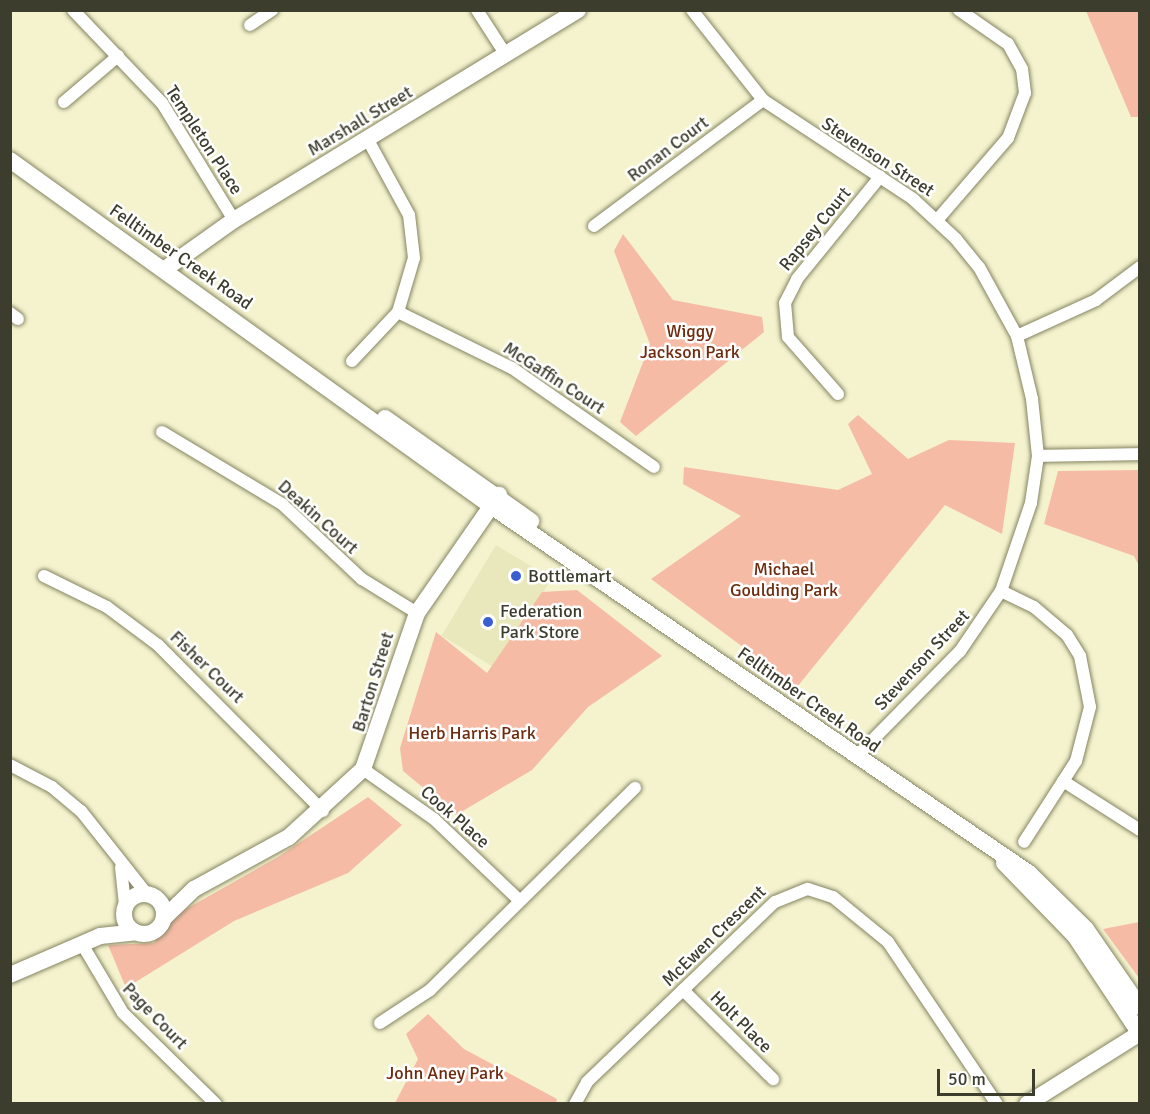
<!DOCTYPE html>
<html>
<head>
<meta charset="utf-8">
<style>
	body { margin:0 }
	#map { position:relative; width:1150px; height:1114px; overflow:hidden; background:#f4f3ce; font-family:Signika,sans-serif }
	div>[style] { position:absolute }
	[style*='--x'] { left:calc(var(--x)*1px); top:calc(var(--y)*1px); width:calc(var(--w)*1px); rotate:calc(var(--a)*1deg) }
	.built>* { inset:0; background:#e9e8bc; transform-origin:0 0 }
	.green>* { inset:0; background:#f5bba5 }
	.roads { filter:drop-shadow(0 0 2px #858462) drop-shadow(0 0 2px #858462) }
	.street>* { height:12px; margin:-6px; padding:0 6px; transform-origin:6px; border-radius:6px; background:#fff }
	.secondary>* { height:16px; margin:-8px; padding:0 8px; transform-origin:8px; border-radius:8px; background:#fff }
	.secondary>.ring { margin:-8px; padding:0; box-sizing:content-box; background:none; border:16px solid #fff; border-radius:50% }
	.dots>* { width:16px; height:16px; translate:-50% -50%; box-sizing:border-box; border:3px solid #fff; border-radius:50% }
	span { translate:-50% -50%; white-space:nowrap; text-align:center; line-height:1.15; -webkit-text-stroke:5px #fff; paint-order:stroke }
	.street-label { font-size:18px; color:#3d3d2e }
	.park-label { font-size:18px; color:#6e2b0d }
	.poi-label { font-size:18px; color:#3d3d2e }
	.left { translate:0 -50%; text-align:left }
	.frame { position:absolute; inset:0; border:12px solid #3d3d2e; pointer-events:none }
	.scale { position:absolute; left:937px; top:1069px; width:98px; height:27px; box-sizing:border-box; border:3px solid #3d3d2e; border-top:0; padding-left:8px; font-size:18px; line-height:21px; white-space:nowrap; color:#3d3d2e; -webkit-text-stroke:4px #fff; paint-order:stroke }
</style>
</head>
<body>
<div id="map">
	<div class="built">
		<i style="left:496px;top:545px;width:65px;height:106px;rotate:31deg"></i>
	</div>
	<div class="green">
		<i style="clip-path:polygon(1086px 11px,1139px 11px,1139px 117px,1131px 117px)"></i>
		<i style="clip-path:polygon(623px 234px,673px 300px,762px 317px,764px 332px,636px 436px,620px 422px,650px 344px,614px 251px)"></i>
		<i style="clip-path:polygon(858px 415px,908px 459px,949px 440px,1015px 443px,1002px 534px,945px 505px,797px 687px,651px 579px,741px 516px,683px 484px,684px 467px,838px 490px,872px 474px,848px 424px)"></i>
		<i style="clip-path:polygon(1139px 470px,1139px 566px,1134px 556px,1044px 524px,1058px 471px)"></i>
		<i style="clip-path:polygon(577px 590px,662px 656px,588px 707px,532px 770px,456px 815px,403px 771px,400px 748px,436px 632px,487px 673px,542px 592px)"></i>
		<i style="clip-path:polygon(368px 797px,402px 825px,348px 873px,234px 921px,126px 988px,108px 945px,154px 943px,172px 917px,278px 857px)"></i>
		<i style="clip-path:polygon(1139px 922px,1140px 922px,1139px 978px,1103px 929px)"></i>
		<i style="clip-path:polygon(428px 1014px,464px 1049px,557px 1099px,556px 1103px,395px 1103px,418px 1059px,406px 1034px)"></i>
	</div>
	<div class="roads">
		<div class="street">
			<i style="--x:73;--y:10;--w:129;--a:46.3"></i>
			<i style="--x:162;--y:103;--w:137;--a:58.4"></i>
			<i style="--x:477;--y:10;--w:54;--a:57.2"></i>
			<i style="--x:692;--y:10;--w:115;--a:51.7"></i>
			<i style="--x:763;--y:100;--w:180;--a:33.4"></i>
			<i style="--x:913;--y:199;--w:59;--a:42.9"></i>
			<i style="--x:956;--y:239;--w:36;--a:51"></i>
			<i style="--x:979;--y:267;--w:79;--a:61.2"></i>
			<i style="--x:1017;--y:336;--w:65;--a:76.6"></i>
			<i style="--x:1032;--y:399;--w:57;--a:84"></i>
			<i style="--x:1038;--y:456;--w:48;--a:98.5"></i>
			<i style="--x:1031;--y:503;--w:93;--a:108.8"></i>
			<i style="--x:1001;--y:591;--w:73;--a:124.3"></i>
			<i style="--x:960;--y:651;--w:148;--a:134.5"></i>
			<i style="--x:250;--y:25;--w:27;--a:-34"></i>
			<i style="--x:64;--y:102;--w:71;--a:-40.4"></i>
			<i style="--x:938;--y:219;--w:107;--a:-49.2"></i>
			<i style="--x:1008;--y:138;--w:48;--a:-69.3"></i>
			<i style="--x:1025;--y:93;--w:24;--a:-97"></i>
			<i style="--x:1022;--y:69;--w:29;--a:-119"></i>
			<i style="--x:1008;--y:44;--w:60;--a:-145.2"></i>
			<i style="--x:594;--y:226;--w:211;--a:-36.7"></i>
			<i style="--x:398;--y:312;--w:127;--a:26.2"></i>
			<i style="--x:512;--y:368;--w:173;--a:34.9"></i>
			<i style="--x:10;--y:313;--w:10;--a:37"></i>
			<i style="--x:1017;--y:336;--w:87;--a:-24.5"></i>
			<i style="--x:1096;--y:300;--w:55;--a:-36.9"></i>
			<i style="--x:352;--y:361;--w:67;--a:-46.8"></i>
			<i style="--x:398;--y:312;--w:56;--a:-73.5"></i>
			<i style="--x:414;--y:258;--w:43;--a:-96.6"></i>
			<i style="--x:409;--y:215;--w:85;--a:-118.7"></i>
			<i style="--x:838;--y:394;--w:76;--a:-131.3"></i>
			<i style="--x:788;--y:337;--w:34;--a:-95"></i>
			<i style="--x:785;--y:303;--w:27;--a:-63"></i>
			<i style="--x:797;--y:279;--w:132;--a:-50.9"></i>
			<i style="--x:162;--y:432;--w:140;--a:31"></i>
			<i style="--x:282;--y:504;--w:110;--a:43.2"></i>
			<i style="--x:362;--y:579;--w:65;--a:31.7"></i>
			<i style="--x:1038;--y:456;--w:102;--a:-1.1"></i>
			<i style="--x:44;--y:576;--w:70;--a:26.2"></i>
			<i style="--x:107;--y:607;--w:64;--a:36.7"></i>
			<i style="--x:158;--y:645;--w:234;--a:45.2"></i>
			<i style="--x:1001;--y:591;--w:37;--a:26"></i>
			<i style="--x:1034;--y:607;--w:43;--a:40.3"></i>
			<i style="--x:1067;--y:635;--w:25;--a:58"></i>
			<i style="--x:1080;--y:656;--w:52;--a:78.9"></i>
			<i style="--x:1090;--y:707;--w:56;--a:104.5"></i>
			<i style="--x:1076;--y:761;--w:96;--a:122.7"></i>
			<i style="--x:10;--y:765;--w:47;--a:27.6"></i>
			<i style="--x:52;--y:787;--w:38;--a:40"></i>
			<i style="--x:81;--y:811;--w:105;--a:51.6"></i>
			<i style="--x:363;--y:769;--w:87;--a:35.2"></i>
			<i style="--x:434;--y:819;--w:115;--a:43.6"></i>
			<i style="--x:1063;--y:781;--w:91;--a:32.5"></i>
			<i style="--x:121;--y:867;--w:38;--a:84"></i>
			<i style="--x:82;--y:944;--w:80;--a:59.3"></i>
			<i style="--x:123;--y:1013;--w:130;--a:44.4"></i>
			<i style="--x:683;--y:990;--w:127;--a:44.7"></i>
			<i style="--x:380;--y:1023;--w:60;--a:-33.4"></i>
			<i style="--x:430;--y:990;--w:288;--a:-44.6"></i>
			<i style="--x:575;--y:1104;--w:25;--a:-61"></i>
			<i style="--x:587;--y:1082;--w:260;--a:-43.8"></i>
			<i style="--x:775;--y:902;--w:35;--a:-22"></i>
			<i style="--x:808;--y:889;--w:26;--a:18"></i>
			<i style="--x:833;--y:897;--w:71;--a:39.3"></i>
			<i style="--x:888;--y:942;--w:195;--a:56.1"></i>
		</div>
		<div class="secondary">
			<i style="--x:10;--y:160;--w:593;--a:35.73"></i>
			<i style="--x:491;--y:506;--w:651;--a:34.3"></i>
			<i style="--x:1029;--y:873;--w:80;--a:44.5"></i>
			<i style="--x:1086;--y:929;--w:95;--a:55.3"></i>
			<i style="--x:165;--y:269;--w:85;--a:-35.4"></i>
			<i style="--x:234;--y:220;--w:403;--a:-31.4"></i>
			<i style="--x:385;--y:418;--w:179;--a:35.2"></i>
			<i style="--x:1004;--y:863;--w:102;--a:45.8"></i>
			<i style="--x:1075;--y:936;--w:118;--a:56.4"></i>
			<i class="ring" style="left:124px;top:894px;width:24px;height:24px"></i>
			<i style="--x:164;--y:918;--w:42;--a:-44"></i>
			<i style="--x:194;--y:889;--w:108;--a:-28.7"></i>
			<i style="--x:289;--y:837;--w:100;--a:-42.6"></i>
			<i style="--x:363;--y:769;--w:165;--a:-70.9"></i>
			<i style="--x:417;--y:613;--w:144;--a:-55.2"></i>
			<i style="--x:10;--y:975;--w:98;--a:-23.4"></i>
			<i style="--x:100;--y:936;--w:36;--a:-6"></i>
			<i style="--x:1027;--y:1104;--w:133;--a:-32.1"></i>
		</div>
	</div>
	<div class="dots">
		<i style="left:516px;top:576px;background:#3a5fd0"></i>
		<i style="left:488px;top:622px;background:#3a5fd0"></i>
	</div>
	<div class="street-label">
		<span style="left:360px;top:121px;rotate:-31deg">Marshall Street</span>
		<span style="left:204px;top:140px;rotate:57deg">Templeton Place</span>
		<span style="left:668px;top:149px;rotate:-37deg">Ronan Court</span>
		<span style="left:878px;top:157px;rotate:33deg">Stevenson Street</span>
		<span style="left:815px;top:229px;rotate:-51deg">Rapsey Court</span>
		<span style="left:181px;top:257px;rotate:35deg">Felltimber Creek Road</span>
		<span style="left:554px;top:378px;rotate:33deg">McGaffin Court</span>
		<span style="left:318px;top:517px;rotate:42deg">Deakin Court</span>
		<span style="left:922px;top:660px;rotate:-47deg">Stevenson Street</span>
		<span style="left:207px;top:667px;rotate:44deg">Fisher Court</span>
		<span style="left:373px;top:682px;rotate:-73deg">Barton Street</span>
		<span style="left:809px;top:700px;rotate:35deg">Felltimber Creek Road</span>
		<span style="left:455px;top:817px;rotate:41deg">Cook Place</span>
		<span style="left:714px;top:936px;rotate:-44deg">McEwen Crescent</span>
		<span style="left:155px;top:1016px;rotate:46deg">Page Court</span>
		<span style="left:741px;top:1022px;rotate:45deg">Holt Place</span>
	</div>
	<div class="park-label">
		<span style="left:690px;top:342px">Wiggy<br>Jackson Park</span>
		<span style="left:784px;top:580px">Michael<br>Goulding Park</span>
		<span style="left:472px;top:733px">Herb Harris Park</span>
		<span style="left:445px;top:1073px">John Aney Park</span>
	</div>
	<div class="poi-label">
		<span class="left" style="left:528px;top:576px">Bottlemart</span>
		<span class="left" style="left:500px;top:622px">Federation<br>Park Store</span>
	</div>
	<div class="frame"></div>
	<div class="scale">50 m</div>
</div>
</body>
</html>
